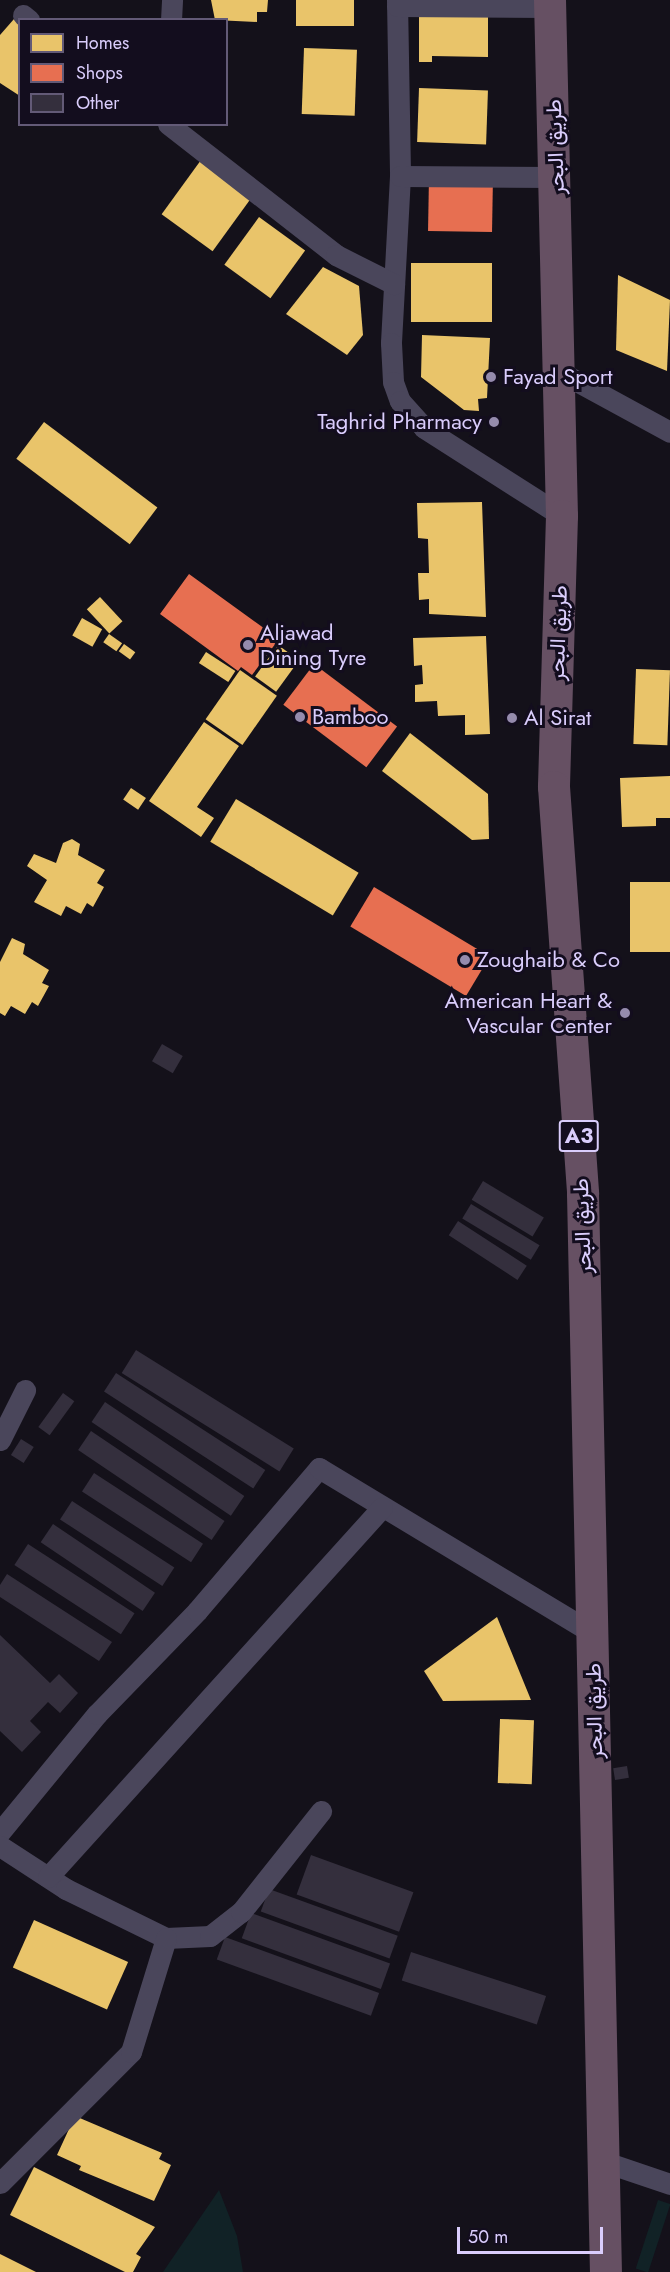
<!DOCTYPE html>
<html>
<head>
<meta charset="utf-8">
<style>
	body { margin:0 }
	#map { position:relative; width:670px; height:2272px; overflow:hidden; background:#14111a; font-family:Jost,Vazirmatn,sans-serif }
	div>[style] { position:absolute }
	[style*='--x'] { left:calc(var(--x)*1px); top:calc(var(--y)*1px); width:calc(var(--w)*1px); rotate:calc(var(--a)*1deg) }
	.green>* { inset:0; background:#112226; transform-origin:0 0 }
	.homes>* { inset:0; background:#e9c46a; transform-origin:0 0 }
	.shops>* { inset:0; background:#e76f51; transform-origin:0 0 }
	.building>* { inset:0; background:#342f3d; transform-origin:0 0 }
	.minor>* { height:21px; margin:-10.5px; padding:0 10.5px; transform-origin:10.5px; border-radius:10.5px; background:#4a465b }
	.highway>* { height:32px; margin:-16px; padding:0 16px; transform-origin:16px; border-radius:16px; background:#665063 }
	.dots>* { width:16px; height:16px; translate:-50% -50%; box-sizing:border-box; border:3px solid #130d1e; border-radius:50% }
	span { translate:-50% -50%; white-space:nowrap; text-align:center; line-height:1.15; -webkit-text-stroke:6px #130d1e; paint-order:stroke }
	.shield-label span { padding:2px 4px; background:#130d1e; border:2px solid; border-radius:4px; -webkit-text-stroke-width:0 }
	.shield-label { font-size:21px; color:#dacdfc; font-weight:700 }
	.street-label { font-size:22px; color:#dacdfc }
	.poi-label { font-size:22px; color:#dacdfc }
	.left { translate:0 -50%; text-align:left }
	.right { translate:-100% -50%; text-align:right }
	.legend { position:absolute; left:18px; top:18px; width:210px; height:108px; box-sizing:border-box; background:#130d1e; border:2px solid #635a77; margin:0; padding:8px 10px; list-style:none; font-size:18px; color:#dacdfc }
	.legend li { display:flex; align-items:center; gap:12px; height:30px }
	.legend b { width:30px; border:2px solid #635a77 }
	.scale { position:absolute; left:457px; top:2227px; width:146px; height:27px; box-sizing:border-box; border:3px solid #dacdfc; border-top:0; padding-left:8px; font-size:18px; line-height:21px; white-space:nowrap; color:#dacdfc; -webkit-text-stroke:4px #130d1e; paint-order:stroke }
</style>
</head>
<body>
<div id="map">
	<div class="green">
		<i style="clip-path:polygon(219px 2190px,237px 2236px,243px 2272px,163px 2272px)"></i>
		<i style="left:658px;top:2200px;width:13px;height:72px;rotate:18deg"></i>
	</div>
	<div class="homes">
		<i style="clip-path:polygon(211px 0,268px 0,267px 12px,257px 12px,257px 22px,215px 20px)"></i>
		<i style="left:296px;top:0;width:58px;height:26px"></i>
		<i style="clip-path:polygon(419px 8px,488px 9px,488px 57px,432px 56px,432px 62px,419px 62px)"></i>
		<i style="clip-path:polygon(14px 19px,20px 23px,20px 96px,0 83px,0 35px)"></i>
		<i style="left:304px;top:48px;width:53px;height:66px;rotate:2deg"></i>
		<i style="left:419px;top:88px;width:69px;height:54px;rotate:2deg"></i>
		<i style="left:201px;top:160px;width:63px;height:67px;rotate:36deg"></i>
		<i style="left:259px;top:217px;width:57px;height:59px;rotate:36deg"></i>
		<i style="left:411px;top:263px;width:81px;height:59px"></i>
		<i style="clip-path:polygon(323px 267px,359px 286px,363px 335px,347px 355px,286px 314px)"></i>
		<i style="clip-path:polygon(618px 275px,670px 300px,667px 371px,616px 350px)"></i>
		<i style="clip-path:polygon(422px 335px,490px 338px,487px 398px,478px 399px,479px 411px,464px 410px,421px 377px)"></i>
		<i style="left:44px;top:422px;width:142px;height:46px;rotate:37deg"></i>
		<i style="clip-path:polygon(482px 502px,486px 617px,429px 614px,429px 599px,419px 600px,418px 573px,429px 573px,428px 539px,418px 538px,417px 503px)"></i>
		<i style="left:100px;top:597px;width:33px;height:18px;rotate:47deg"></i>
		<i style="left:82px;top:618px;width:23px;height:20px;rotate:29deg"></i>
		<i style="left:109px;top:634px;width:16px;height:10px;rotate:35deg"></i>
		<i style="clip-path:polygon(486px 636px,490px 734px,465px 735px,465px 715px,438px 716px,437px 701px,415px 702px,415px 685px,423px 684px,422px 665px,414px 666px,413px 638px)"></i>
		<i style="left:124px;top:644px;width:14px;height:9px;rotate:36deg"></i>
		<i style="left:278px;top:645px;width:26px;height:39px;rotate:36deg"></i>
		<i style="left:206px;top:652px;width:35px;height:13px;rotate:33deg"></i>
		<i style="left:636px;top:669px;width:34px;height:75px;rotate:2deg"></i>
		<i style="left:240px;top:670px;width:45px;height:60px;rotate:35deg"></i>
		<i style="clip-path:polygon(204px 722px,239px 746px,197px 807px,214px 818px,201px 837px,149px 801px)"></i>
		<i style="clip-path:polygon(410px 733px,488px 794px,489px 839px,472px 840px,382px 771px)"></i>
		<i style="clip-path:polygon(670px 776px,670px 818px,656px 818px,656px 826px,622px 827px,620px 778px)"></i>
		<i style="left:131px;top:788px;width:18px;height:14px;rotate:34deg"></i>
		<i style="left:236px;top:799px;width:143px;height:50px;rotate:31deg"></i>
		<i style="clip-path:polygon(72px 839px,80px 844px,78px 855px,105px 870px,97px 883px,104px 887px,93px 907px,87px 903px,81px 914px,66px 906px,61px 916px,34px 902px,47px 880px,27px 866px,34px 854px,56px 863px,63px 843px)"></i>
		<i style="left:630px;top:882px;width:40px;height:70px"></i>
		<i style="clip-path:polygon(12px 938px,25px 944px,23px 954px,49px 970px,42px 983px,49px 986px,38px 1006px,32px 1002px,25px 1014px,11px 1006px,5px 1016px,0 1013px,0 962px)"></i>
		<i style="clip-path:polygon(497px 1617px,531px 1700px,443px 1701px,424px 1671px)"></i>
		<i style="left:500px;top:1719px;width:34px;height:64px;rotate:2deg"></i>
		<i style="left:34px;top:1920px;width:103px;height:52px;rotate:24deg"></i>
		<i style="clip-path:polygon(75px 2116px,162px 2153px,159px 2159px,171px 2165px,154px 2201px,79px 2170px,81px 2166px,57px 2155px)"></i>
		<i style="clip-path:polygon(34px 2167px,155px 2227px,136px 2254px,141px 2257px,133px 2272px,125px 2272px,10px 2215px)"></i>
		<i style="clip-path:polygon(0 2254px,36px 2272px,0 2272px)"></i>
	</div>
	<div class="shops">
		<i style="left:429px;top:176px;width:64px;height:55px;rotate:1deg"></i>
		<i style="clip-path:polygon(189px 574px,279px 639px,252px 675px,241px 667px,238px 671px,160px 614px)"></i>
		<i style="left:314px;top:664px;width:104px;height:51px;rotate:37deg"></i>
		<i style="left:374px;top:887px;width:135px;height:46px;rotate:31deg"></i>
	</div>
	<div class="building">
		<i style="left:162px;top:1044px;width:24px;height:20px;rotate:30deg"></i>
		<i style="left:483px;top:1181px;width:71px;height:22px;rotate:31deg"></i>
		<i style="left:471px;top:1204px;width:80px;height:17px;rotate:31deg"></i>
		<i style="left:458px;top:1221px;width:82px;height:17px;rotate:33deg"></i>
		<i style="left:136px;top:1350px;width:186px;height:27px;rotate:32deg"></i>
		<i style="left:116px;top:1373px;width:178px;height:22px;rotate:33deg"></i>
		<i style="left:63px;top:1393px;width:14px;height:42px;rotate:36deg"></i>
		<i style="left:105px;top:1402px;width:168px;height:24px;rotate:34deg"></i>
		<i style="left:91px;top:1431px;width:161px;height:23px;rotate:34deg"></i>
		<i style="left:21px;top:1439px;width:15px;height:19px;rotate:32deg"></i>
		<i style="left:94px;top:1473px;width:130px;height:22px;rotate:33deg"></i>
		<i style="left:72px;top:1501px;width:122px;height:22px;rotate:33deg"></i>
		<i style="left:53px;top:1524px;width:123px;height:22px;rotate:34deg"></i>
		<i style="left:28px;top:1544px;width:127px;height:25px;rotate:33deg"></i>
		<i style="clip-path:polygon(7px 1574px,112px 1642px,99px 1661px,0 1597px,0 1585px)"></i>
		<i style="clip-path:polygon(0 1635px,50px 1683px,59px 1674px,78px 1693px,60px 1713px,48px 1702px,30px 1721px,41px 1732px,22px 1752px,0 1731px)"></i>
		<i style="left:627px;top:1766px;width:12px;height:14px;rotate:81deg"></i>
		<i style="left:311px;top:1855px;width:109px;height:42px;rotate:20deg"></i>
		<i style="left:269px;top:1889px;width:137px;height:24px;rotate:20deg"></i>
		<i style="left:251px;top:1913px;width:148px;height:27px;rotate:20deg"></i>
		<i style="left:225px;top:1937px;width:164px;height:24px;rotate:20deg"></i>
		<i style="left:411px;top:1952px;width:142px;height:30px;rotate:18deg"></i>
	</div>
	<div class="minor">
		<i style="--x:397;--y:0;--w:176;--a:89"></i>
		<i style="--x:400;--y:176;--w:167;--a:93.1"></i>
		<i style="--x:391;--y:343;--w:39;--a:87"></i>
		<i style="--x:393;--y:382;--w:20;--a:70"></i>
		<i style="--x:400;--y:401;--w:36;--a:48"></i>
		<i style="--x:424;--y:428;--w:164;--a:32.5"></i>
		<i style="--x:397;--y:6;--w:153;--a:0.4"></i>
		<i style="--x:23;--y:15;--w:8;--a:40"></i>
		<i style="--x:171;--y:20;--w:20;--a:-87"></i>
		<i style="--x:168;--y:124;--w:213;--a:37.9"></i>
		<i style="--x:336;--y:255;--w:65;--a:26.6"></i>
		<i style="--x:400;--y:176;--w:156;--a:0.4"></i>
		<i style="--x:560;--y:372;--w:125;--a:28.6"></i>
		<i style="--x:0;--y:1440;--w:56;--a:-63.4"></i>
		<i style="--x:0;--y:1832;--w:153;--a:-50.6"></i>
		<i style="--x:97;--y:1714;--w:144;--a:-45.8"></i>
		<i style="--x:197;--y:1611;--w:188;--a:-49.5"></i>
		<i style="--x:319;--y:1468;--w:319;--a:31.1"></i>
		<i style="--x:0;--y:1846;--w:79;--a:33.1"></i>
		<i style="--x:66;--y:1889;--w:111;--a:26.1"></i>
		<i style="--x:166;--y:1938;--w:44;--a:-2.6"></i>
		<i style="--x:210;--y:1936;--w:39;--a:-38"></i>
		<i style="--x:241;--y:1912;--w:129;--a:-51.6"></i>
		<i style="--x:48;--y:1877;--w:498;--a:-47.9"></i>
		<i style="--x:605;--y:2162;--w:69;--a:18.7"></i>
		<i style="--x:0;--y:2183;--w:185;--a:-45"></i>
		<i style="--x:131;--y:2052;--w:119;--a:-72.9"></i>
	</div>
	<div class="highway">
		<i style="--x:550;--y:0;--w:516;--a:88.67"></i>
		<i style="--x:562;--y:516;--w:271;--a:91.7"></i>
		<i style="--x:554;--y:787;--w:408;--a:85.9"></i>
		<i style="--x:583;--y:1194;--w:1078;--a:88.78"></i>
	</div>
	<div class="dots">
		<i style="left:491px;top:377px;background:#958bad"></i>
		<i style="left:494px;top:422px;background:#958bad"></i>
		<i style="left:248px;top:645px;background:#958bad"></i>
		<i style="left:300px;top:717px;background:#958bad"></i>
		<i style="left:512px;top:718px;background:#958bad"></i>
		<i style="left:465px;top:960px;background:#958bad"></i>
		<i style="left:625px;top:1013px;background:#958bad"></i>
	</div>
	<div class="shield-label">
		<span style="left:579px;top:1136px">A3</span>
	</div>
	<div class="street-label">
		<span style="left:555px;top:147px;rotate:-92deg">طريق البحر</span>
		<span style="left:558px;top:633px;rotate:-88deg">طريق البحر</span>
		<span style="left:582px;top:1226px;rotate:-92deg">طريق البحر</span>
		<span style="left:594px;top:1711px;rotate:-91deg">طريق البحر</span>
	</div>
	<div class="poi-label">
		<span class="left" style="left:503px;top:377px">Fayad Sport</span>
		<span class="right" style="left:482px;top:422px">Taghrid Pharmacy</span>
		<span class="left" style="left:260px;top:645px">Aljawad<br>Dining Tyre</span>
		<span class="left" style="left:312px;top:717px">Bamboo</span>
		<span class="left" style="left:524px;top:718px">Al Sirat</span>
		<span class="left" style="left:477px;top:960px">Zoughaib &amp; Co</span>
		<span class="right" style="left:612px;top:1013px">American Heart &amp;<br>Vascular Center</span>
	</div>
	<ul class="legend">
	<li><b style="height:16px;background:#e9c46a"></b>Homes</li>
	<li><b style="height:16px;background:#e76f51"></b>Shops</li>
	<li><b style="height:16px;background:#342f3d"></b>Other</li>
	</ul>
	<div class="scale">50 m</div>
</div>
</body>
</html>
